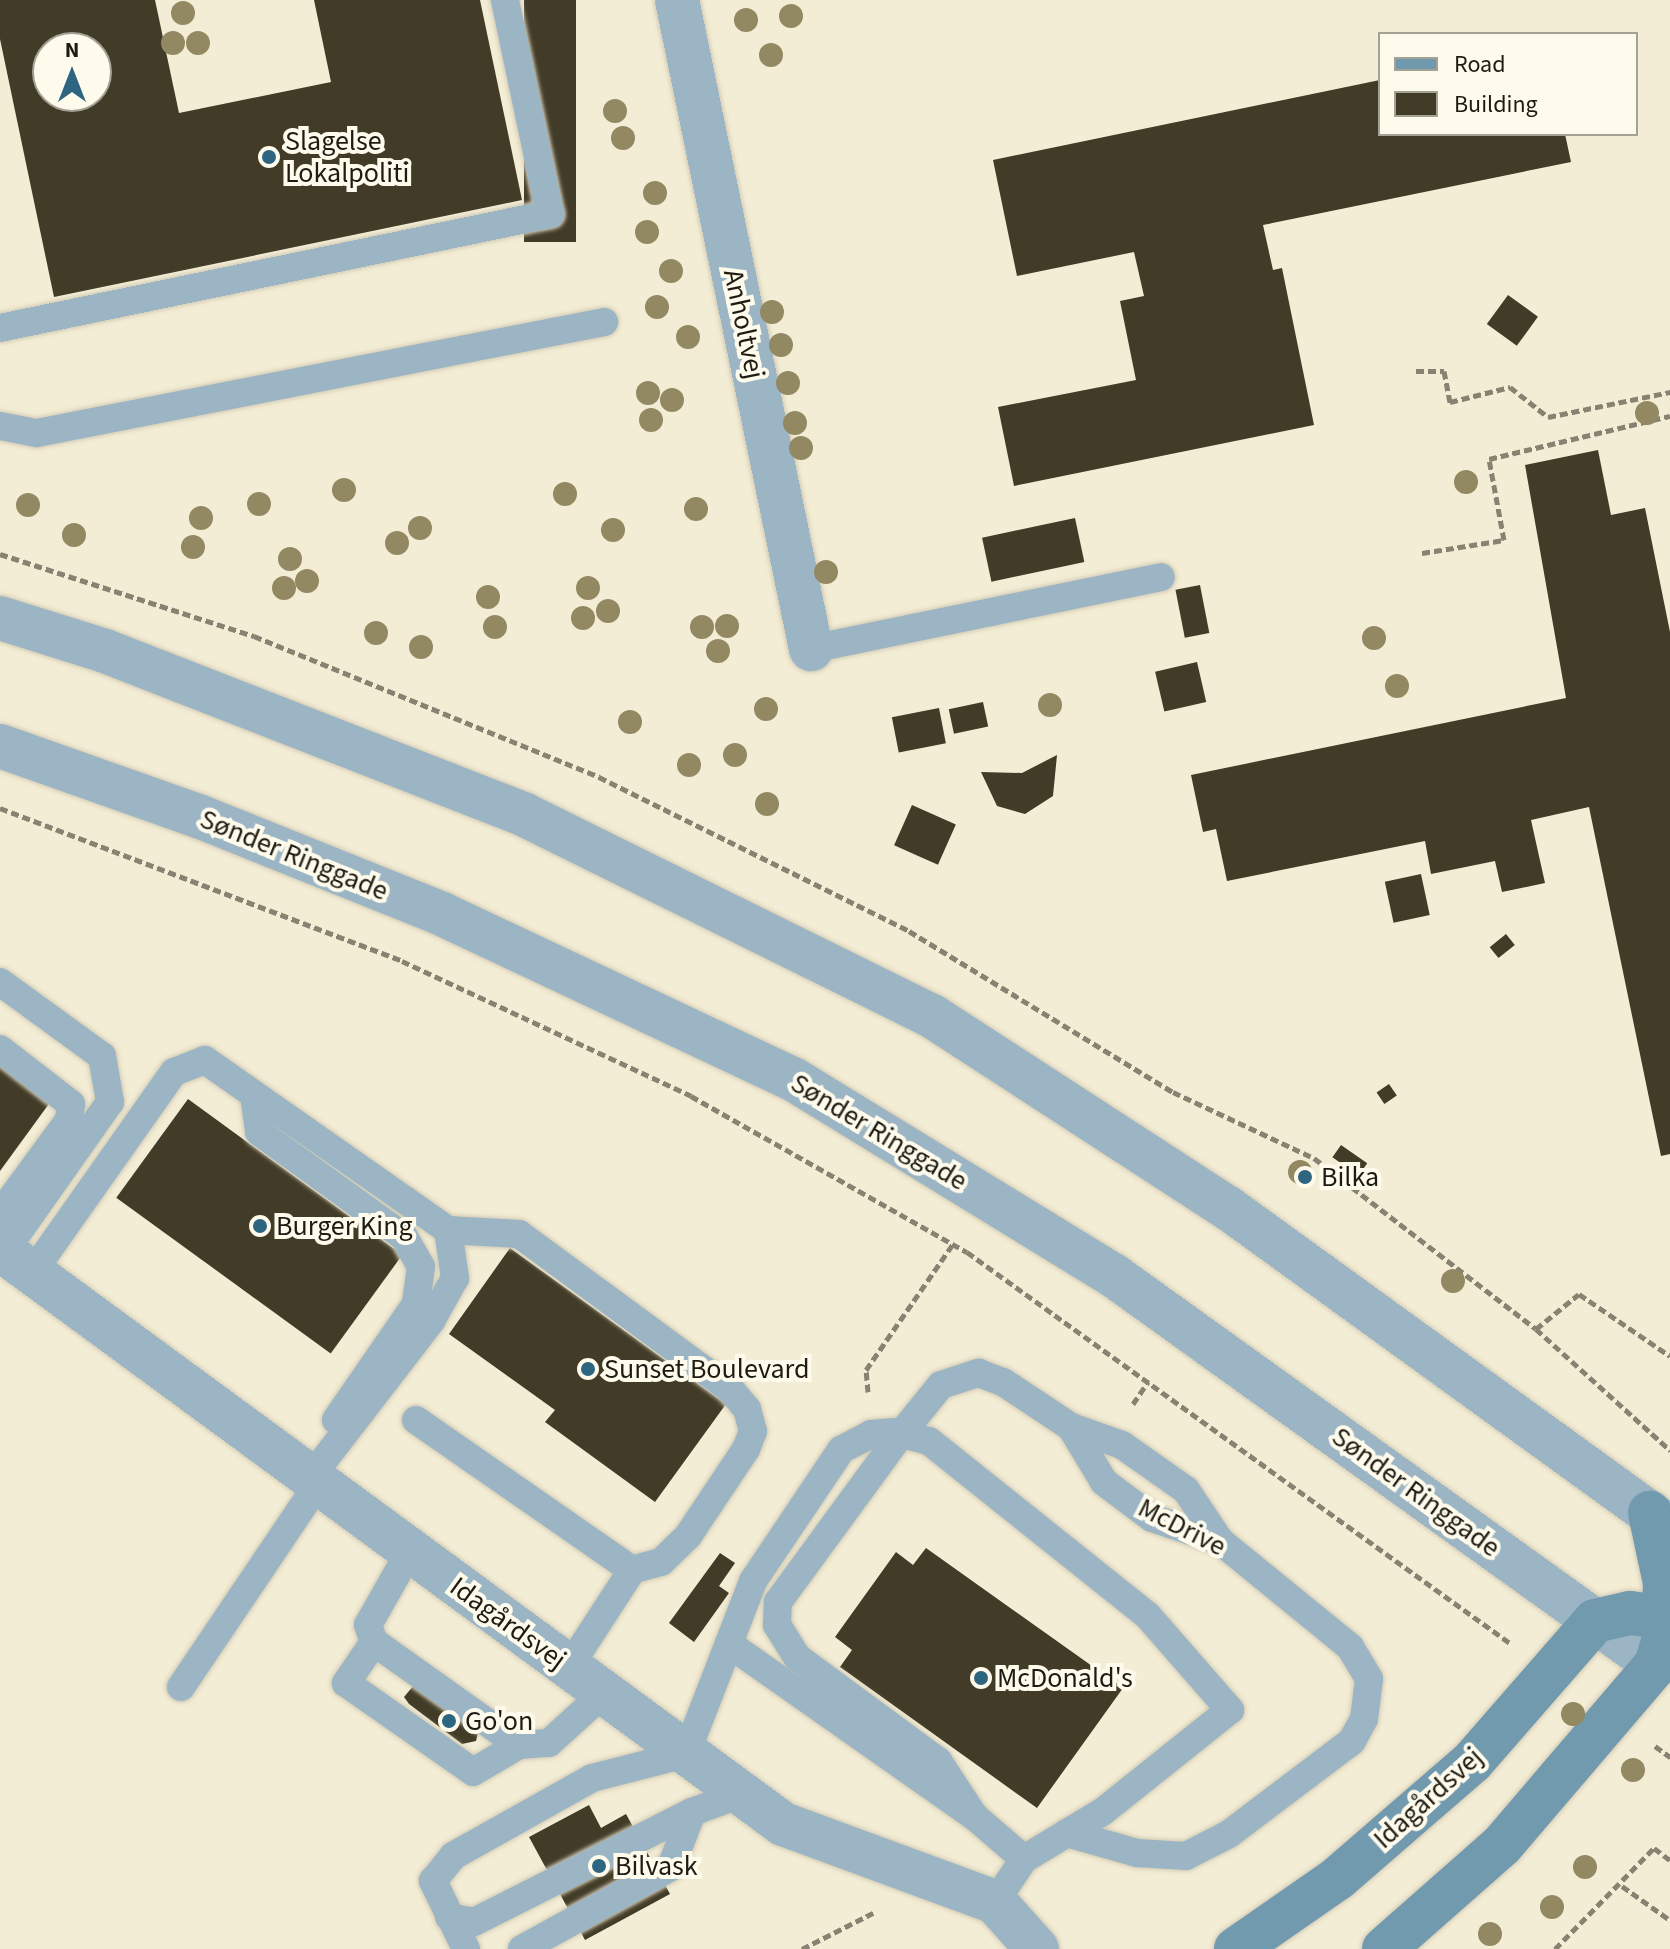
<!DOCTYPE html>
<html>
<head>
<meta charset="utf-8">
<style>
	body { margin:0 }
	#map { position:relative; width:1670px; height:1949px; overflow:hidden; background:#f4edd5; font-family:"Source Sans 3",sans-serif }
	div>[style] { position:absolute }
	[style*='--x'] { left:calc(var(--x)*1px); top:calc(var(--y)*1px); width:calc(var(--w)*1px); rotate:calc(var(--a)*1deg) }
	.building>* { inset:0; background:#413b27; transform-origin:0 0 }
	.path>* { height:5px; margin-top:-2.5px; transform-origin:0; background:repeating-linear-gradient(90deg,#878272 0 8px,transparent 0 12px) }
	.roads { filter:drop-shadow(0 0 2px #d2cbb6) drop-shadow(0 0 2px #d2cbb6) }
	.service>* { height:28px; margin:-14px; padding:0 14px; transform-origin:14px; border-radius:14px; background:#9bb5c4 }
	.minor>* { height:44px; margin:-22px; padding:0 22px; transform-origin:22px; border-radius:22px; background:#9bb5c4 }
	.tertiary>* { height:44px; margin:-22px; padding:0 22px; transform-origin:22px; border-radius:22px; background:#9bb5c4 }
	.secondary>* { height:44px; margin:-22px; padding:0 22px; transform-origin:22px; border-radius:22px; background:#729aaf }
	.trees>* { width:24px; height:24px; margin:-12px; border-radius:50%; background:#928862 }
	.dots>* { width:22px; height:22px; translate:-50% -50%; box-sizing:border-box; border:4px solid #fefbec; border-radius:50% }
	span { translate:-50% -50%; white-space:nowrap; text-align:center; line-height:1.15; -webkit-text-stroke:8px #fefbec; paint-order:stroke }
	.poi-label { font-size:28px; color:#1d1b12 }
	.left { translate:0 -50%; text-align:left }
	.street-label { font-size:28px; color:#1d1b12 }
	.legend { position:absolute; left:1378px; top:32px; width:260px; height:104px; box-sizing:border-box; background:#fefbec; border:2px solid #a4a195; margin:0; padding:10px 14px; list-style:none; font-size:24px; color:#1d1b12 }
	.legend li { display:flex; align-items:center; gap:16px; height:40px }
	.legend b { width:40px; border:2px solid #a4a195 }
	.north { position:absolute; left:32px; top:32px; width:80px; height:80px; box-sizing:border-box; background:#fefbec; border:2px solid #a4a195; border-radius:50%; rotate:0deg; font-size:22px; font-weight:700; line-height:32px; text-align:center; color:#1d1b12 }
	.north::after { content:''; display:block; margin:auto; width:28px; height:36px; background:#2e6580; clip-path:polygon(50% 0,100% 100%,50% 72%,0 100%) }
</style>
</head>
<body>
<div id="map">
	<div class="building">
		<i style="clip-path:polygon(evenodd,0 0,155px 0,179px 113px,331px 82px,314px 0,480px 0,522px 200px,54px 297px,0 39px,0 0,48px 48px,96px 48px,96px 96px,48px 96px,48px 48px)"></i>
		<i style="left:524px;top:0;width:52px;height:242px"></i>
		<i style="clip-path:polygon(1380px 80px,1380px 134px,1565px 134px,1571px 162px,1263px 225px,1273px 270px,1282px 268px,1314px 425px,1014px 486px,998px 407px,1136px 380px,1120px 301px,1144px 296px,1134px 252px,1017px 276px,993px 160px)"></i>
		<i style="left:1508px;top:295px;width:37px;height:36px;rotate:36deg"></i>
		<i style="clip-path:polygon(1598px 450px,1611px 515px,1645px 508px,1670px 632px,1670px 1154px,1661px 1156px,1589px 807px,1531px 820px,1545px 883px,1502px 892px,1495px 861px,1431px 874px,1425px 841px,1227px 881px,1216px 829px,1203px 832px,1191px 775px,1566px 698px,1525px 465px)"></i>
		<i style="left:1075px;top:518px;width:45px;height:95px;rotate:78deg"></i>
		<i style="left:1200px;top:585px;width:49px;height:25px;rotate:79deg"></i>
		<i style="left:1197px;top:662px;width:41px;height:43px;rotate:77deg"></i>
		<i style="left:983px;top:702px;width:25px;height:35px;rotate:78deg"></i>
		<i style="left:939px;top:708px;width:36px;height:48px;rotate:79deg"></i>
		<i style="clip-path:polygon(1057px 755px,1053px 796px,1025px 814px,997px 806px,981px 772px,1022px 773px)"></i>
		<i style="left:912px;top:805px;width:48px;height:44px;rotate:24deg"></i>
		<i style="left:1421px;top:874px;width:42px;height:37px;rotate:78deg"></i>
		<i style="left:1506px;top:934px;width:14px;height:21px;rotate:51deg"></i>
		<i style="clip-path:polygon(0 1064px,51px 1101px,0 1171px)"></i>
		<i style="left:1389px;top:1084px;width:14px;height:15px;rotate:56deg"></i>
		<i style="left:188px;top:1099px;width:265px;height:122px;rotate:36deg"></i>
		<i style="left:1341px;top:1145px;width:32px;height:15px;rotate:35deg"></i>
		<i style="clip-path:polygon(510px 1248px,726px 1404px,655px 1502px,545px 1422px,555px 1410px,449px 1334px)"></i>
		<i style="clip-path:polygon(926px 1548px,1123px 1688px,1037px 1808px,840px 1667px,852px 1650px,835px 1637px,896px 1552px,913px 1565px)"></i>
		<i style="clip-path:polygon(720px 1553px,735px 1563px,719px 1586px,729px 1593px,694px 1642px,669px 1623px)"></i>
		<i style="clip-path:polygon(414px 1685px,478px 1733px,476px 1741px,462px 1744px,409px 1704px,404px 1697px)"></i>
		<i style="clip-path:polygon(589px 1805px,601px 1828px,626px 1814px,670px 1894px,585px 1940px,529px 1837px)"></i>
	</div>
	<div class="path">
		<i style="--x:1416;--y:371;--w:28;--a:0"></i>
		<i style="--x:1444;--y:371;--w:32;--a:79"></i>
		<i style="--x:1450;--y:402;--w:62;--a:-14"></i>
		<i style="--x:1510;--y:387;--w:48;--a:38.3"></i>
		<i style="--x:1548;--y:417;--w:125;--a:-11.6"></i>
		<i style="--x:1422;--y:553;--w:83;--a:-9"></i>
		<i style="--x:1504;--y:540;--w:82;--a:-100.5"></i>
		<i style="--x:1489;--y:459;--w:186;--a:-13.4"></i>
		<i style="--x:0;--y:554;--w:267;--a:17.9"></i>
		<i style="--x:254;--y:636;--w:373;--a:22.2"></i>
		<i style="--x:599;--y:777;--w:346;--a:26.4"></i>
		<i style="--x:909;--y:931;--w:309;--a:31.4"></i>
		<i style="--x:1173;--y:1092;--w:156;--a:25.1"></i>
		<i style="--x:1314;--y:1158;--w:280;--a:37.6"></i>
		<i style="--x:1536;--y:1329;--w:181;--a:42.1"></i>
		<i style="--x:0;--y:808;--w:430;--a:20.8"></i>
		<i style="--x:402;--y:961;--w:319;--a:25"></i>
		<i style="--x:691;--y:1096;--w:317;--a:29.5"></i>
		<i style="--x:967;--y:1252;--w:669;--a:35.76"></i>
		<i style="--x:1536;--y:1329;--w:55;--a:-39.1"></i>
		<i style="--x:1579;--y:1294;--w:110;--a:34.3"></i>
		<i style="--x:868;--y:1392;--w:22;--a:-95"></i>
		<i style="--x:866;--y:1370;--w:153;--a:-55.4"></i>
		<i style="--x:1133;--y:1404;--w:27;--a:-56"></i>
		<i style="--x:1655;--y:1746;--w:19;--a:36"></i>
		<i style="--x:1622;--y:1886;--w:59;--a:35.3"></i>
		<i style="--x:802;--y:1949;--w:80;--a:-26.9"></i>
		<i style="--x:1555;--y:1949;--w:141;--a:-45.6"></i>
		<i style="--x:1654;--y:1848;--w:20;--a:37"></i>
	</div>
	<div class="roads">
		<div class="service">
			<i style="--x:0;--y:328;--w:562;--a:-11.71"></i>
			<i style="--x:550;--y:214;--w:219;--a:-101.9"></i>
			<i style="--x:0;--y:426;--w:38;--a:11"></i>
			<i style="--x:37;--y:433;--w:578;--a:-11.08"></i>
			<i style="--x:811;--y:649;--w:357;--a:-11.6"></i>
			<i style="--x:0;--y:982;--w:126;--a:36"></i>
			<i style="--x:102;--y:1056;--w:47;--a:80.1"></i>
			<i style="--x:110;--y:1102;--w:184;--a:125.2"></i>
			<i style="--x:0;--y:1049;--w:90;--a:37.8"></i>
			<i style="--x:71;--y:1104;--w:16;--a:97"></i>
			<i style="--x:69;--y:1120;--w:117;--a:126.3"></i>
			<i style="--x:254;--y:1095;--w:37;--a:82"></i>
			<i style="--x:259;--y:1132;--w:179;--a:35.9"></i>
			<i style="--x:404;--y:1237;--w:34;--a:60"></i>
			<i style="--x:421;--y:1267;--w:37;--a:98"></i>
			<i style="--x:416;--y:1304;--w:141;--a:124.6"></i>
			<i style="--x:448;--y:1230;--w:71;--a:3.2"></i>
			<i style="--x:519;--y:1234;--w:263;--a:36.3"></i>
			<i style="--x:731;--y:1390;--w:25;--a:50"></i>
			<i style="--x:747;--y:1409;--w:23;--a:75"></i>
			<i style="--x:753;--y:1431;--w:19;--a:111"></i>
			<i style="--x:746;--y:1449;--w:105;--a:123.7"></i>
			<i style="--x:688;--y:1536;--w:37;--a:136"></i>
			<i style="--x:661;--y:1562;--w:30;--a:165"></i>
			<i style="--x:32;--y:1273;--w:246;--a:-54.8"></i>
			<i style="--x:174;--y:1072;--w:33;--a:-21"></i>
			<i style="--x:205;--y:1060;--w:297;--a:35"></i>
			<i style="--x:448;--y:1230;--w:49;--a:81.7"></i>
			<i style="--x:455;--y:1278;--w:49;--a:119.2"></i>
			<i style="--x:431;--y:1321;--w:198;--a:127.6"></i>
			<i style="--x:416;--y:1420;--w:263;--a:34.8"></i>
			<i style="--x:632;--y:1570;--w:116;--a:123"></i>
			<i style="--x:1071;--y:1427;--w:54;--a:19.4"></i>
			<i style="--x:1122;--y:1445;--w:78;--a:35.1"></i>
			<i style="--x:1186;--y:1490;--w:61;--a:56.3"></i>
			<i style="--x:410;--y:1551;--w:85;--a:119.6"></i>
			<i style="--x:368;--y:1625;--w:18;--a:71"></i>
			<i style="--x:374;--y:1642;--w:178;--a:35.4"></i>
			<i style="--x:519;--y:1745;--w:30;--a:-4"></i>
			<i style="--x:549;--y:1743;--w:74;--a:-42.3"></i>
			<i style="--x:374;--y:1642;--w:50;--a:124.3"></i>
			<i style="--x:346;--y:1683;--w:155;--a:35"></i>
			<i style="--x:473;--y:1772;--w:53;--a:-30.4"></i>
			<i style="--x:729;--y:1644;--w:299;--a:35.1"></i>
			<i style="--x:974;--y:1816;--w:66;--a:40.7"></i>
			<i style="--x:181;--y:1687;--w:245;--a:-56"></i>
			<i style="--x:974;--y:1816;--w:66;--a:-123.2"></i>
			<i style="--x:938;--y:1761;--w:175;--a:-143.6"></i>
			<i style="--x:797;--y:1657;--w:38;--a:-122"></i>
			<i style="--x:777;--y:1625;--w:23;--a:-88"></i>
			<i style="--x:778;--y:1602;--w:208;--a:-53.8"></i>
			<i style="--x:901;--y:1434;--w:63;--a:-50.8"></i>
			<i style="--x:941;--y:1385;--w:40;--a:-18"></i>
			<i style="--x:979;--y:1373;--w:26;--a:21"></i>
			<i style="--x:1003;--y:1382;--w:82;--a:33.5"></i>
			<i style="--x:1071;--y:1427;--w:64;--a:59"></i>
			<i style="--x:1104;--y:1482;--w:60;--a:36.9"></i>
			<i style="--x:1152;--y:1518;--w:72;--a:18.7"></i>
			<i style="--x:1220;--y:1541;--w:168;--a:39.2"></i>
			<i style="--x:1350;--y:1647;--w:37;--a:59"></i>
			<i style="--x:1369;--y:1679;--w:40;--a:97.1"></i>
			<i style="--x:1364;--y:1719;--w:25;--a:119"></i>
			<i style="--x:1352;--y:1741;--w:154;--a:142.9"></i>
			<i style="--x:1229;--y:1834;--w:48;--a:152.9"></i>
			<i style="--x:1186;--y:1856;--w:49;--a:-176.5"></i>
			<i style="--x:1137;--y:1853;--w:73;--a:-164.1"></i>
			<i style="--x:449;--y:1917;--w:25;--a:11"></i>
			<i style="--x:474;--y:1922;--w:244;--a:-26.8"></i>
			<i style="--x:466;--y:1949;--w:76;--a:-115.9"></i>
			<i style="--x:433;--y:1881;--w:32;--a:-51"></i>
			<i style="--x:453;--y:1856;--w:159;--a:-29.3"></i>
			<i style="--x:592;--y:1778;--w:97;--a:-14.3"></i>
			<i style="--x:686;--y:1754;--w:186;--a:-68.8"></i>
			<i style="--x:753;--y:1581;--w:158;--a:-56.1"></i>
			<i style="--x:841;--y:1450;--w:34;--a:-28"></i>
			<i style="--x:871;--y:1434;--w:24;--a:-5"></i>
			<i style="--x:895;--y:1432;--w:35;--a:15"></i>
			<i style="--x:929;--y:1441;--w:280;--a:38.6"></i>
			<i style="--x:1148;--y:1616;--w:125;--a:48.9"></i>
			<i style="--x:1230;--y:1710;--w:164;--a:141.4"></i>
			<i style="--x:1102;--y:1812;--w:91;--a:148.9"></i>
			<i style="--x:1024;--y:1859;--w:52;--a:124"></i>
			<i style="--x:522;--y:1949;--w:170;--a:-28.8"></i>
			<i style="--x:671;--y:1867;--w:59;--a:-69.1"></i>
			<i style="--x:692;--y:1812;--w:52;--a:-20.2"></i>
		</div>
		<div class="minor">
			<i style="--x:677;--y:0;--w:663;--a:78.33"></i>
			<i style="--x:0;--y:1249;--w:971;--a:36.29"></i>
			<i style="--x:783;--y:1824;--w:226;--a:20.2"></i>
			<i style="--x:995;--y:1902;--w:63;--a:48.2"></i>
		</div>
		<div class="tertiary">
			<i style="--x:0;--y:618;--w:110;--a:17.4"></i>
			<i style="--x:105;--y:651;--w:451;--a:21.3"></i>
			<i style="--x:525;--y:815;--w:454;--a:26.3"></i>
			<i style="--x:932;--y:1016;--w:353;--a:33"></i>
			<i style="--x:1228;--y:1208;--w:546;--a:35.9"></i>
			<i style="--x:0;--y:746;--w:213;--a:19.5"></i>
			<i style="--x:201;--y:817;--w:260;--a:21.9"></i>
			<i style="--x:442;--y:914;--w:388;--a:25.2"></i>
			<i style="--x:793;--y:1079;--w:375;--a:31.5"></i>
			<i style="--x:1113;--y:1275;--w:669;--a:35.69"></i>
		</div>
		<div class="secondary">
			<i style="--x:1236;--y:1949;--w:124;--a:-34.8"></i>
			<i style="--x:1338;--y:1878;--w:177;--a:-40.9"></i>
			<i style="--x:1472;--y:1762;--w:187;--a:-48.9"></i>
			<i style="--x:1595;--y:1621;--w:36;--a:-13"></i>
			<i style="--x:1630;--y:1613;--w:40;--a:7.1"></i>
			<i style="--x:1384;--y:1949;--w:157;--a:-41.4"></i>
			<i style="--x:1502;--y:1845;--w:237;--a:-49.5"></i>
			<i style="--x:1656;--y:1665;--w:24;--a:-73"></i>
			<i style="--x:1663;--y:1642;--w:59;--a:-88.1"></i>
			<i style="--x:1665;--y:1583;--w:72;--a:-102.1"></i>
		</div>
	</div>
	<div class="trees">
		<i style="left:183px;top:13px"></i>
		<i style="left:791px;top:16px"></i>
		<i style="left:746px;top:20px"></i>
		<i style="left:173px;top:43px"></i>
		<i style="left:198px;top:43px"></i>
		<i style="left:771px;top:55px"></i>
		<i style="left:615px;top:111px"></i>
		<i style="left:623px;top:138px"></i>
		<i style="left:655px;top:193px"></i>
		<i style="left:647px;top:232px"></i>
		<i style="left:671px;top:271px"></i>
		<i style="left:657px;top:307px"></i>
		<i style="left:772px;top:312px"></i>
		<i style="left:688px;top:337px"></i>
		<i style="left:781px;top:345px"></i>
		<i style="left:788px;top:383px"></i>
		<i style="left:648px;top:393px"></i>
		<i style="left:672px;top:400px"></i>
		<i style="left:1647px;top:413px"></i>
		<i style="left:651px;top:420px"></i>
		<i style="left:795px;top:423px"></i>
		<i style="left:801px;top:448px"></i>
		<i style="left:1466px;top:482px"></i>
		<i style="left:344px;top:490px"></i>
		<i style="left:565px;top:494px"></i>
		<i style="left:259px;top:504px"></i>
		<i style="left:28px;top:505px"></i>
		<i style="left:696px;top:509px"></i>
		<i style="left:201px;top:518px"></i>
		<i style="left:420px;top:528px"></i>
		<i style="left:613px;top:530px"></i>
		<i style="left:74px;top:535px"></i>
		<i style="left:397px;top:543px"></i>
		<i style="left:193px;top:547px"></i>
		<i style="left:290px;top:559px"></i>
		<i style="left:826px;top:572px"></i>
		<i style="left:307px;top:581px"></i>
		<i style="left:284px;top:588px"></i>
		<i style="left:588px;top:588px"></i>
		<i style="left:488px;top:597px"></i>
		<i style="left:608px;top:611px"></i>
		<i style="left:583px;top:618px"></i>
		<i style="left:727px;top:626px"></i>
		<i style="left:495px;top:627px"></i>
		<i style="left:702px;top:627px"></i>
		<i style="left:376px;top:633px"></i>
		<i style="left:1374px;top:638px"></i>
		<i style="left:421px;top:647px"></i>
		<i style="left:718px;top:651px"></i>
		<i style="left:1397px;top:686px"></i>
		<i style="left:1050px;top:705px"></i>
		<i style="left:766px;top:709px"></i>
		<i style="left:630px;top:722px"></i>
		<i style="left:735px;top:755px"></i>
		<i style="left:689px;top:765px"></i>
		<i style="left:767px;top:804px"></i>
		<i style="left:1300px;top:1172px"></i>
		<i style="left:1453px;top:1281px"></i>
		<i style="left:1573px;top:1714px"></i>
		<i style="left:1633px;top:1770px"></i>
		<i style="left:1585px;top:1867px"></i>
		<i style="left:1552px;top:1907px"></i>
		<i style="left:1490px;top:1934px"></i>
	</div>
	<div class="dots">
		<i style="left:269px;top:157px;background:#2e6580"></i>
		<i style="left:1305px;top:1177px;background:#2e6580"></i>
		<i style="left:260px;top:1226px;background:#2e6580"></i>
		<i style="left:588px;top:1369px;background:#2e6580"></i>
		<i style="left:981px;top:1678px;background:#2e6580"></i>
		<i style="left:449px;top:1721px;background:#2e6580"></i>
		<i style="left:599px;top:1866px;background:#2e6580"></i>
	</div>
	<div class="poi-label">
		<span class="left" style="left:285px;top:157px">Slagelse<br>Lokalpoliti</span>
		<span class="left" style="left:1321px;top:1177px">Bilka</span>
		<span class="left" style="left:276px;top:1226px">Burger King</span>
		<span class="left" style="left:604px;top:1369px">Sunset Boulevard</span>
		<span class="left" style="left:997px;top:1678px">McDonald's</span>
		<span class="left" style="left:465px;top:1721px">Go'on</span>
		<span class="left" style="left:615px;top:1866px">Bilvask</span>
	</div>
	<div class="street-label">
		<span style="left:744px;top:324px;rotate:78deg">Anholtvej</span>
		<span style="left:294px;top:855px;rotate:22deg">Sønder Ringgade</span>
		<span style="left:879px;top:1132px;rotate:31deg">Sønder Ringgade</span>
		<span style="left:1416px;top:1492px;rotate:36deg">Sønder Ringgade</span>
		<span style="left:1182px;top:1527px;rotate:27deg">McDrive</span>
		<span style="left:508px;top:1623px;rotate:36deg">Idagårdsvej</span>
		<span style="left:1428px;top:1798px;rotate:-42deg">Idagårdsvej</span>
	</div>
	<ul class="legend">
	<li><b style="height:10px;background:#729aaf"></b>Road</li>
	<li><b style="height:22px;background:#413b27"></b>Building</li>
	</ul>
	<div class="north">N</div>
</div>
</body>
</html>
